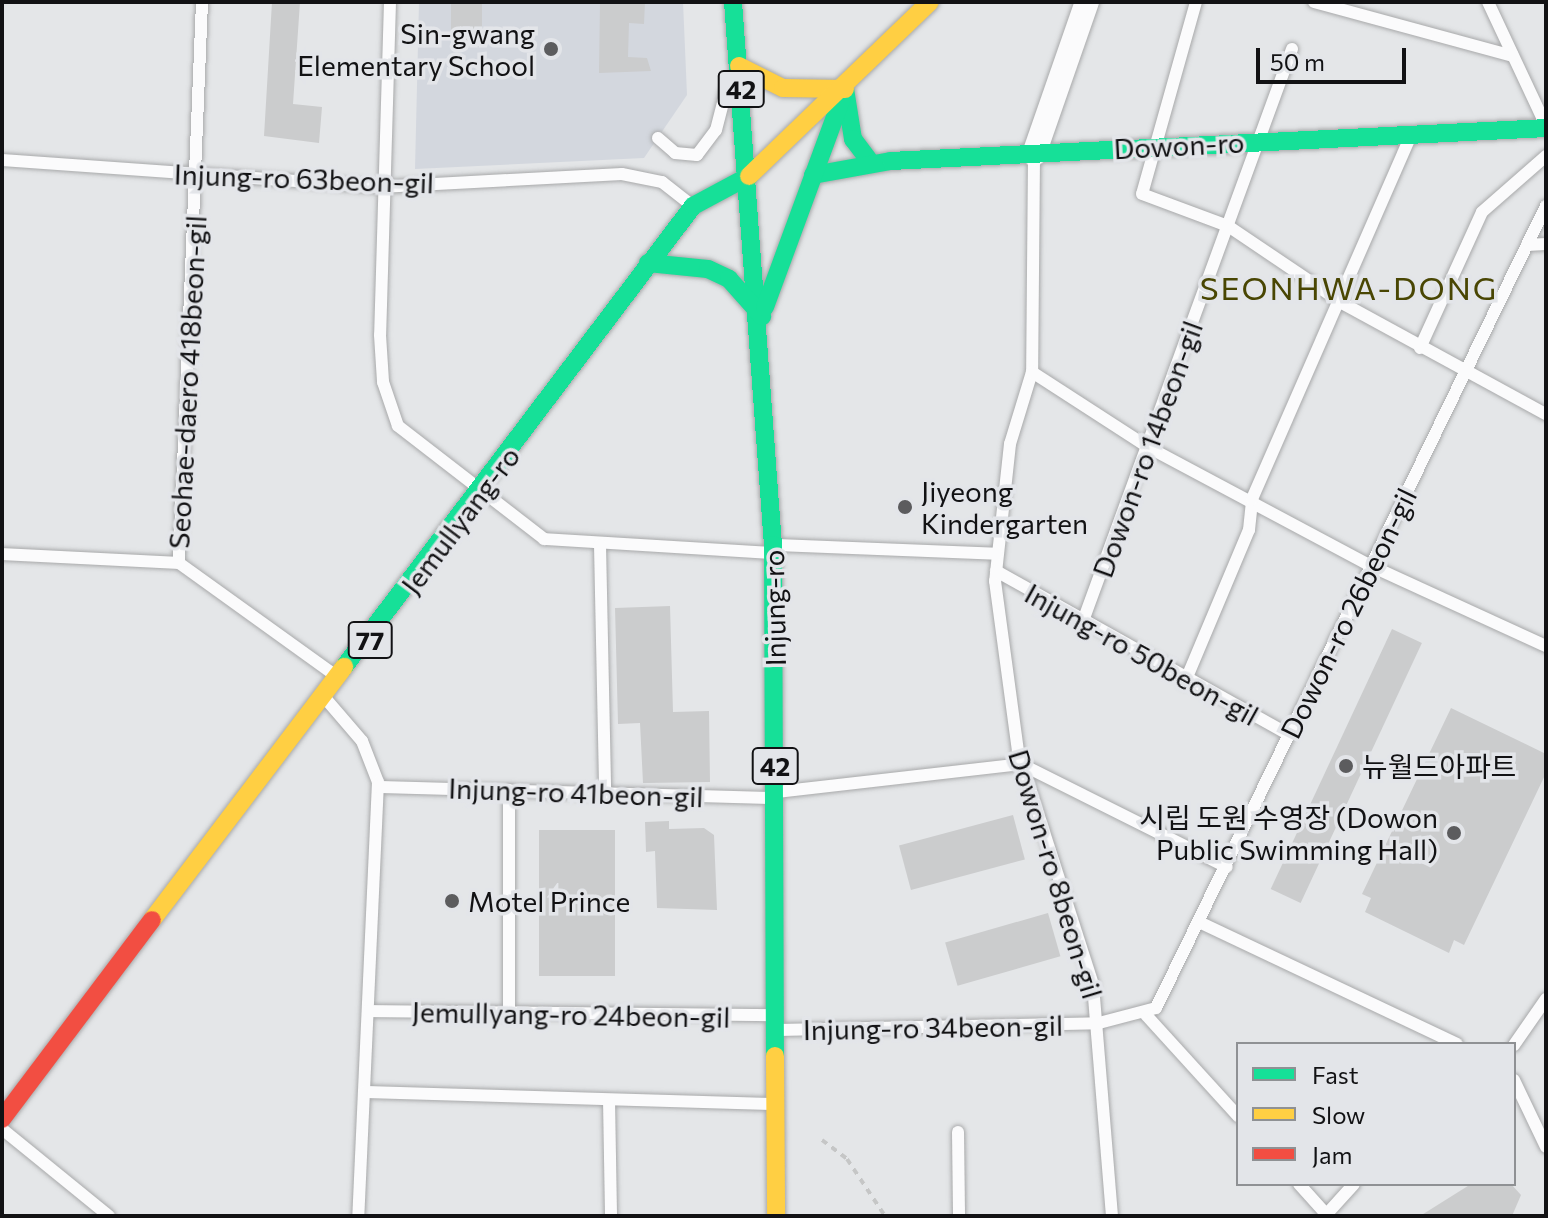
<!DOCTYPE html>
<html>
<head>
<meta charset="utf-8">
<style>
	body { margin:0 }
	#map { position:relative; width:1548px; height:1218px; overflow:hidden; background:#e4e6e8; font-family:Commissioner,"Noto Sans KR",sans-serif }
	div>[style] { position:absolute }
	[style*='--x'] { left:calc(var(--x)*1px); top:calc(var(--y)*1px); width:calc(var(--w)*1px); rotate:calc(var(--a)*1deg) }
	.built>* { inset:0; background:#d3d7de }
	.building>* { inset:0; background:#cbcccd; transform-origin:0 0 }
	.path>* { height:4px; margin-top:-2px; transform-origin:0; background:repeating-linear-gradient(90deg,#c5c6c6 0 6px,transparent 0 12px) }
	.roads { filter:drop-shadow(0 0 2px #a8a9aa) drop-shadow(0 0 2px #a8a9aa) }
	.lane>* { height:12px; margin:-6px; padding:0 6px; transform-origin:6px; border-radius:6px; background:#fbfbfc }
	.street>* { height:24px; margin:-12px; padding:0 12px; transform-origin:12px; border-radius:12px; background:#fbfbfc }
	.fast>* { height:18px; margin:-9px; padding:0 9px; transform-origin:9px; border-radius:9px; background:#16e098 }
	.slow>* { height:18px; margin:-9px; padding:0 9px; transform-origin:9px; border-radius:9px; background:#ffcf43 }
	.jam>* { height:18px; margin:-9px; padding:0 9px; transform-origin:9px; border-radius:9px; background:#f24e42 }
	.dots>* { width:22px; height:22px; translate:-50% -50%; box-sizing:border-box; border:4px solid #e3e5e9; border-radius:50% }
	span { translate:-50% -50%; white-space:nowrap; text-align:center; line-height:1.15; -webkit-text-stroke:7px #e3e5e9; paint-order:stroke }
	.shield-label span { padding:2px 6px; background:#e3e5e9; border:2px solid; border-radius:6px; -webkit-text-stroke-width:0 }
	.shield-label { font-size:26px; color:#121214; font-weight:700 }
	.poi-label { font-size:28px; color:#121214 }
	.right { translate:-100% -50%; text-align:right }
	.left { translate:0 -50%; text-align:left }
	.street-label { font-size:28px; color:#121214 }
	.quarter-label { font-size:32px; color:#494603; letter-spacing:2px }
	.frame { position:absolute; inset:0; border:4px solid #121214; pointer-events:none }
	.legend { position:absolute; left:1236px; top:1042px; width:280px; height:144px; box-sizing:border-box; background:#e3e5e9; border:2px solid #8f9194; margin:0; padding:10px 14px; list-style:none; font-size:24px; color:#121214 }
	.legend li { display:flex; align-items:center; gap:16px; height:40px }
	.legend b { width:40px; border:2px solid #8f9194 }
	.scale { position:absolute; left:1256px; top:48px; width:150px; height:36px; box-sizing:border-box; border:4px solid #121214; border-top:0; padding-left:10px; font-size:24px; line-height:28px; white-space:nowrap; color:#121214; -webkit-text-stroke:6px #e3e5e9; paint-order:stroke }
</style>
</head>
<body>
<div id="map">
	<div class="built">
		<i style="clip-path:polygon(419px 2px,683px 2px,687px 95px,644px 158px,415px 169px)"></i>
	</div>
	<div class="building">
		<i style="clip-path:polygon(272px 2px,300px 2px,293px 104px,322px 107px,319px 143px,264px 136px)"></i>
		<i style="left:451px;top:2px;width:31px;height:45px"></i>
		<i style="clip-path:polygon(600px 2px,645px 2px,644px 24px,629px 23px,628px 57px,647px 58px,651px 71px,599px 73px)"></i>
		<i style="clip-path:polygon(670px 606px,673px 712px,709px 711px,710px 782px,643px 783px,640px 723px,618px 724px,615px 608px)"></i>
		<i style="left:1392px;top:629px;width:33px;height:287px;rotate:25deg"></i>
		<i style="clip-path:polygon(1451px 708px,1546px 754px,1546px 773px,1464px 945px,1454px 940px,1449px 953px,1365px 912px,1371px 898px,1362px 894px)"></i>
		<i style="left:1013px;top:815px;width:46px;height:118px;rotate:75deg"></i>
		<i style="clip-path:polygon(669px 821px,669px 829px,704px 828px,714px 835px,717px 910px,657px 908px,655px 851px,646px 852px,645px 822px)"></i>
		<i style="left:539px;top:830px;width:76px;height:146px"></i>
		<i style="left:1048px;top:913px;width:45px;height:107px;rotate:74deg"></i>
		<i style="clip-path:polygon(1471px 1184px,1511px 1184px,1521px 1195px,1512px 1216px,1420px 1216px)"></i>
	</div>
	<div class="path">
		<i style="--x:822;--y:1140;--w:31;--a:37"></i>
		<i style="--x:847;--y:1159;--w:69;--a:56.3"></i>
	</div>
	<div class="roads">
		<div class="lane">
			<i style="--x:202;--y:2;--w:561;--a:92.35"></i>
			<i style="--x:179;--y:563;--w:192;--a:35.7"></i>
			<i style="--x:390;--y:2;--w:333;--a:91.7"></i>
			<i style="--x:380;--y:335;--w:47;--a:86.3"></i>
			<i style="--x:383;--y:382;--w:46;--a:71.2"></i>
			<i style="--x:398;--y:426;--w:185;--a:37.7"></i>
			<i style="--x:544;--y:539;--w:226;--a:3.5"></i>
			<i style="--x:1196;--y:2;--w:199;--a:105.7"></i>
			<i style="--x:1142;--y:194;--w:92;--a:20.4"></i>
			<i style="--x:1228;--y:226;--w:138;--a:34"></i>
			<i style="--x:1342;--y:303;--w:232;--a:28.6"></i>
			<i style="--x:1314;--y:2;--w:206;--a:15.2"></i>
			<i style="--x:1488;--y:2;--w:137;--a:64.9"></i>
			<i style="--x:658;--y:138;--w:23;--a:41"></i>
			<i style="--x:675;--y:153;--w:22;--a:5"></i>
			<i style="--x:697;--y:155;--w:31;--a:-53"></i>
			<i style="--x:716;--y:130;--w:40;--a:-75.6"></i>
			<i style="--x:1034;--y:157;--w:215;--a:90.5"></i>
			<i style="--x:1032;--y:372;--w:75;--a:107"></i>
			<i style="--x:1010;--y:444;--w:138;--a:96.2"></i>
			<i style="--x:995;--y:581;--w:172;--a:82.3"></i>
			<i style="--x:1018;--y:751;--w:246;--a:72.2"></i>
			<i style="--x:1093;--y:985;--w:232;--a:85.3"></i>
			<i style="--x:2;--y:160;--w:379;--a:4.1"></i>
			<i style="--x:380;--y:187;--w:242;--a:-3.1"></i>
			<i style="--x:622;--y:174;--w:41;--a:11.3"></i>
			<i style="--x:662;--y:182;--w:36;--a:38"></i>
			<i style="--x:1527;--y:245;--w:19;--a:-3"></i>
			<i style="--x:1420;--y:348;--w:149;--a:-65.5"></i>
			<i style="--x:1482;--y:212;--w:85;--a:-41.2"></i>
			<i style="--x:1032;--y:372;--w:138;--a:32.9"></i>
			<i style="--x:1148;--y:447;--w:251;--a:28.1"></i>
			<i style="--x:1369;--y:565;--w:195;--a:24.6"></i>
			<i style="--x:600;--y:545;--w:248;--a:88.8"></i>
			<i style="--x:777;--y:545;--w:220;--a:2.3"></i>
			<i style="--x:2;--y:554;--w:177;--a:2.9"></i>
			<i style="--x:996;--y:571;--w:336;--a:29.2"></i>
			<i style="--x:1083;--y:621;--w:609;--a:-69.93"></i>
			<i style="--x:1185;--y:682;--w:165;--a:-67.2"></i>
			<i style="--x:1249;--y:530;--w:31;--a:-84"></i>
			<i style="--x:1252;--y:499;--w:395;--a:-66.4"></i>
			<i style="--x:325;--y:698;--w:57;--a:49.3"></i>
			<i style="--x:362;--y:741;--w:44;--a:68.7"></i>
			<i style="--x:378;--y:782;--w:434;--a:92.6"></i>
			<i style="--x:378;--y:787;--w:394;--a:1.6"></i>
			<i style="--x:776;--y:792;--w:247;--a:-6.5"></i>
			<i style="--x:1021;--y:764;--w:230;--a:26.6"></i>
			<i style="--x:1201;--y:923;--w:283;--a:25.3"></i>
			<i style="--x:368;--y:1011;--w:405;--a:0.6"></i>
			<i style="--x:509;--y:1015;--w:225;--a:-90"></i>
			<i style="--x:1146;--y:1015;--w:137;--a:47.7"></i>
			<i style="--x:778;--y:1030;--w:321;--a:-1.2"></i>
			<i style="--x:1099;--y:1023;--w:59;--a:-14.7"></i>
			<i style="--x:1156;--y:1008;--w:892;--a:-64.07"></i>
			<i style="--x:1514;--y:1045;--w:56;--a:-55.2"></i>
			<i style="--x:1514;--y:1080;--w:74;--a:64.5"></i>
			<i style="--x:364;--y:1092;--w:409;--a:1.7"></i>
			<i style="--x:609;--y:1100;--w:116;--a:89"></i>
			<i style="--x:2;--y:1129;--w:138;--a:39.1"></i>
			<i style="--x:958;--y:1132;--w:84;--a:89.3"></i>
			<i style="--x:1299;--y:1184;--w:40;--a:48"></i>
			<i style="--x:1325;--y:1216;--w:43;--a:-47.8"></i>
		</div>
		<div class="street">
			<i style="--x:1034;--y:154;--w:161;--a:-70.8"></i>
		</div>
		<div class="fast">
			<i style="--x:733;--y:2;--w:544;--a:85.79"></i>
			<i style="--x:773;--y:545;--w:511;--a:89.78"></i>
			<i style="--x:845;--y:89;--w:51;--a:80.9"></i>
			<i style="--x:853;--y:139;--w:30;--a:53"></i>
			<i style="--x:813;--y:175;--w:79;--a:-10.2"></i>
			<i style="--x:891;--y:161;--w:656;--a:-2.88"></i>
			<i style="--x:648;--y:263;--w:60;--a:5.7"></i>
			<i style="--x:708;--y:269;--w:23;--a:25"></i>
			<i style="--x:729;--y:279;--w:50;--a:48.3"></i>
			<i style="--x:765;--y:307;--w:232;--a:-69.8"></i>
			<i style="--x:344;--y:667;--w:578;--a:-52.87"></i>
			<i style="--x:693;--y:206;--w:64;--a:-28.2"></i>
		</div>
		<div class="slow">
			<i style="--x:739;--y:66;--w:49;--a:26.6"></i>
			<i style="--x:783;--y:88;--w:62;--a:0.9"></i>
			<i style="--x:749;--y:176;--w:251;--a:-43.9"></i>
			<i style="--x:152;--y:920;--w:318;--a:-52.8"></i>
			<i style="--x:775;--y:1056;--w:160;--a:89.6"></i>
		</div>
		<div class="jam">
			<i style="--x:2;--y:1119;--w:249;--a:-53"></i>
		</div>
	</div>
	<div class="dots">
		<i style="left:551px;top:49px;background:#5c5c5e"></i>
		<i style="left:905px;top:507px;background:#5c5c5e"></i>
		<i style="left:1346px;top:766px;background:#5c5c5e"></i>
		<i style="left:1454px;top:833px;background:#5c5c5e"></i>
		<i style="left:452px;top:901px;background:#5c5c5e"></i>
	</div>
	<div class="shield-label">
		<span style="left:741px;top:89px">42</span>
		<span style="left:370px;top:640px">77</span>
		<span style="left:775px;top:766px">42</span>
	</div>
	<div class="poi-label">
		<span class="right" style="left:535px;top:49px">Sin-gwang<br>Elementary School</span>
		<span class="left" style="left:921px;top:507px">Jiyeong<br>Kindergarten</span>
		<span class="left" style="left:1362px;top:766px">뉴월드아파트</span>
		<span class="right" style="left:1438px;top:833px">시립 도원 수영장 (Dowon<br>Public Swimming Hall)</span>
		<span class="left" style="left:468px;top:901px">Motel Prince</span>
	</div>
	<div class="street-label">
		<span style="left:1179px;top:145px;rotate:-3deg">Dowon-ro</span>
		<span style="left:304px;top:178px;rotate:2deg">Injung-ro 63beon-gil</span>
		<span style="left:187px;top:382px;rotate:-87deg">Seohae-daero 418beon-gil</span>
		<span style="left:1147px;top:449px;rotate:-70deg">Dowon-ro 14beon-gil</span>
		<span style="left:460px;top:520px;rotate:-53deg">Jemullyang-ro</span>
		<span style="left:774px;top:608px;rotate:-91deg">Injung-ro</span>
		<span style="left:1348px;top:613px;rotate:-64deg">Dowon-ro 26beon-gil</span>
		<span style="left:1142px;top:654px;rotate:29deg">Injung-ro 50beon-gil</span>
		<span style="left:576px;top:792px;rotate:2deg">Injung-ro 41beon-gil</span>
		<span style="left:1056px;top:874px;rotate:73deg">Dowon-ro 8beon-gil</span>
		<span style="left:571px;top:1014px;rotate:1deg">Jemullyang-ro 24beon-gil</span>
		<span style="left:933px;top:1027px;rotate:-1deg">Injung-ro 34beon-gil</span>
	</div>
	<div class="quarter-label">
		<span style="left:1349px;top:287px">SEONHWA-DONG</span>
	</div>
	<div class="frame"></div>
	<ul class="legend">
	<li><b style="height:10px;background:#16e098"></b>Fast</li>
	<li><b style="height:10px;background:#ffcf43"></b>Slow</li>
	<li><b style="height:10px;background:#f24e42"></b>Jam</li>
	</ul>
	<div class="scale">50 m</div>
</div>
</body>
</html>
